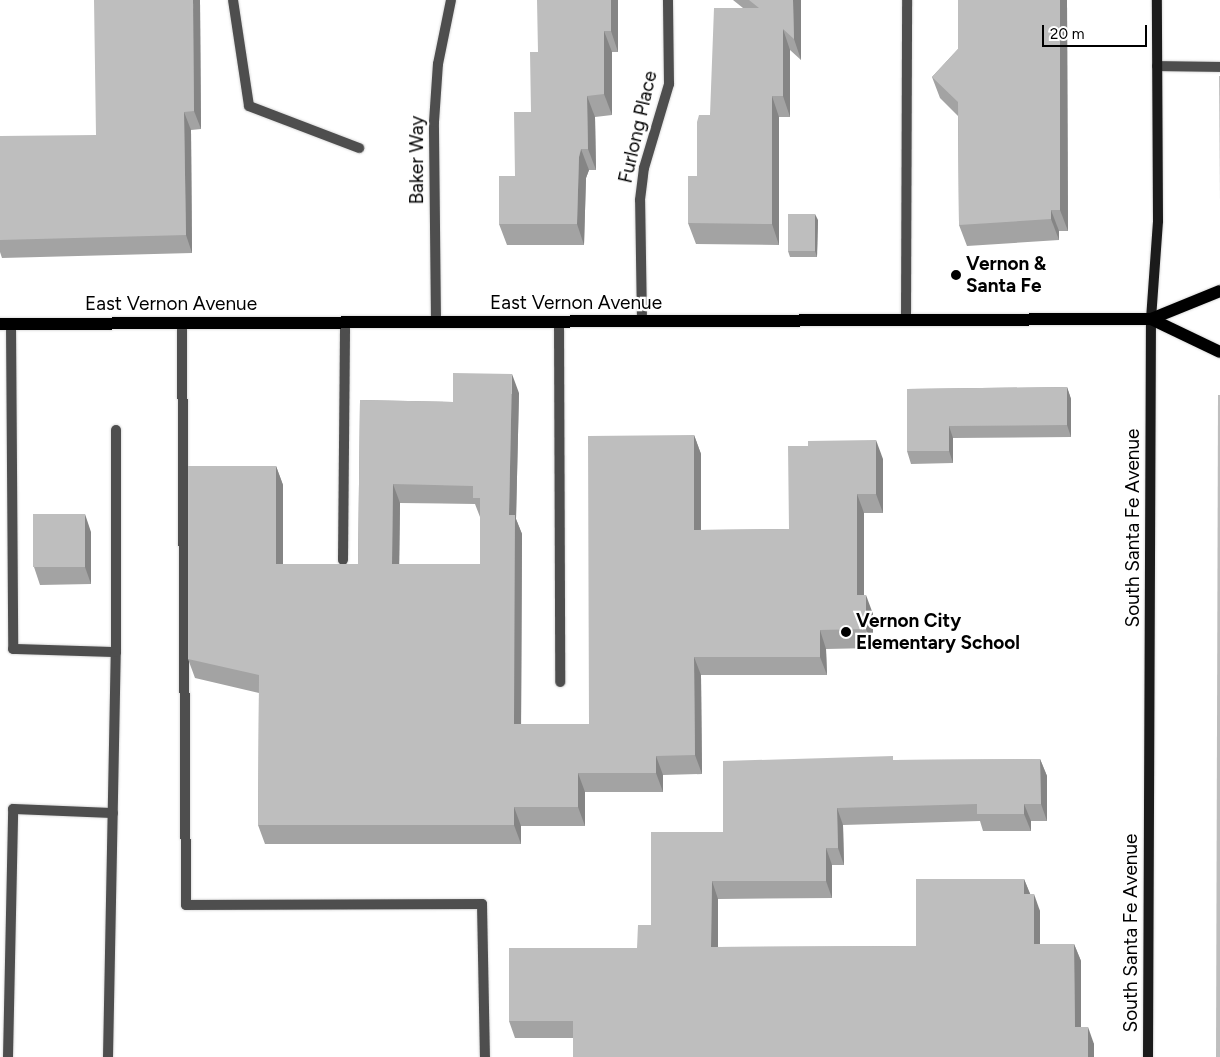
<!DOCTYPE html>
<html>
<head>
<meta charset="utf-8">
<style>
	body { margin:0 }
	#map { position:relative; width:1220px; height:1057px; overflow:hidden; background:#fff; font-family:Figtree,sans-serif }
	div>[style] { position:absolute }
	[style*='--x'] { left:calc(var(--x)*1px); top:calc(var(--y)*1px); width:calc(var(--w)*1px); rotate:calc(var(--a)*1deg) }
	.roads { filter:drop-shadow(0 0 1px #dbdbdb) drop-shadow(0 0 1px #dbdbdb) }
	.lane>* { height:10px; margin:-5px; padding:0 5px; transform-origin:5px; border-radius:5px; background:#4e4e4e }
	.street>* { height:10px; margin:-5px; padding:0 5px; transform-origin:5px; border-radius:5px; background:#4e4e4e }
	.secondary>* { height:10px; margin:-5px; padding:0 5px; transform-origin:5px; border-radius:5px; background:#1b1b1b }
	.primary>* { height:12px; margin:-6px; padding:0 6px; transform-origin:6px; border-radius:6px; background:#000 }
	.wall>* { inset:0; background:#a3a3a3 }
	.shaded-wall>* { inset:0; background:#858585 }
	.building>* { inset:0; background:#bebebe; transform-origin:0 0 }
	.dots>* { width:14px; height:14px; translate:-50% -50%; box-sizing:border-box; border:2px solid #fff; border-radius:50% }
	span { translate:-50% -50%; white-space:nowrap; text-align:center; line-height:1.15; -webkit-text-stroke:4.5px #fff; paint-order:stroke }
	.street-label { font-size:19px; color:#000 }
	.poi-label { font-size:19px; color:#000; font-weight:700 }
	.left { translate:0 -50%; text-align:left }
	.scale { position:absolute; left:1042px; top:25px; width:105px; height:22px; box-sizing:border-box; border:2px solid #000; border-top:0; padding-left:6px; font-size:15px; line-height:18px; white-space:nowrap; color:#000; -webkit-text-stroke:4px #fff; paint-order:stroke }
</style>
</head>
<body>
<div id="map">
	<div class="roads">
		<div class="lane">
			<i style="--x:233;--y:0;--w:107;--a:81.4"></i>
			<i style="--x:249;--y:106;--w:118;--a:20.9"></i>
			<i style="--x:1157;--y:66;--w:63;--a:0.9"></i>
			<i style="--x:906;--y:320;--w:320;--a:-89.8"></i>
			<i style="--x:559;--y:321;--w:361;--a:89.8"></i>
			<i style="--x:182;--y:323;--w:582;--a:89.61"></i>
			<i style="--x:186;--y:905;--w:296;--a:-0.2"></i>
			<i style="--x:482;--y:904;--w:153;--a:88.9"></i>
			<i style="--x:11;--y:324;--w:325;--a:89.6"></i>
			<i style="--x:13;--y:649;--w:103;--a:1.7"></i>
			<i style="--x:343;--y:560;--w:238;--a:-89.5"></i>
			<i style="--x:8;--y:1057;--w:248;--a:-88.8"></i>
			<i style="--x:13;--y:809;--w:100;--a:2.3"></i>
			<i style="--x:108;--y:1057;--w:405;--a:-88.9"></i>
			<i style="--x:116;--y:652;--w:222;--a:-90"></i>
		</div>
		<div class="street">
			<i style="--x:642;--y:321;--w:121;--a:-90.9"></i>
			<i style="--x:640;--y:200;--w:32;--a:-83"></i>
			<i style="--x:644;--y:168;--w:88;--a:-73.4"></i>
			<i style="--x:669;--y:84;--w:84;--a:-90.7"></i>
			<i style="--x:436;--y:322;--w:200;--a:-90.6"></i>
			<i style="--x:434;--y:122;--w:58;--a:-86.1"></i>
			<i style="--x:438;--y:64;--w:65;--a:-78.5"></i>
		</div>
		<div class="secondary">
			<i style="--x:1148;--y:1057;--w:738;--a:-89.77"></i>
			<i style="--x:1151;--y:319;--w:98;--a:-85.9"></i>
			<i style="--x:1158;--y:221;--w:221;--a:-90.3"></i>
		</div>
		<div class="primary">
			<i style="--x:1151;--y:319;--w:76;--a:25.6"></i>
			<i style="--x:0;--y:324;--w:1151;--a:-0.25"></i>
			<i style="--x:1151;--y:319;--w:74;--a:-22.1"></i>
		</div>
	</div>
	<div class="wall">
		<i style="clip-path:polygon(200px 0,201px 129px,191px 130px,192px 253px,2px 258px,0 252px,0 240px,96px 135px)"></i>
		<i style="clip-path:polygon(618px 0,618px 52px,612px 52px,612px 115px,595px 117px,596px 170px,589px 170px,586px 178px,584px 245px,507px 245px,499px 224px,515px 176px,531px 112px,538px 52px)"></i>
		<i style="clip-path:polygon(733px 0,801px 0,801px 60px,790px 50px,790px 117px,779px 117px,779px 245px,696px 244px,688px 223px,710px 115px,743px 8px)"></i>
		<i style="clip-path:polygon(1067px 0,1068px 231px,1059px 231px,1059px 240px,967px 246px,959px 225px,958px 116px,940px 98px,932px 77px,958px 49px)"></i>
		<i style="clip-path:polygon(818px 220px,817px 257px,790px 257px,788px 251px)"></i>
		<i style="clip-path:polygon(1067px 387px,1071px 399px,1071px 437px,953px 438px,953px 463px,911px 464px,907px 451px,907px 389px)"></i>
		<i style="clip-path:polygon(evenodd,519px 393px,516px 519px,522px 534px,521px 724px,589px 724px,694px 435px,701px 454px,701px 530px,789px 529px,883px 459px,883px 513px,864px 513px,864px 595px,873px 614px,873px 648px,826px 649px,827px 675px,701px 675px,702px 774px,663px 775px,663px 792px,585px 792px,585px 826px,521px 826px,521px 844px,265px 844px,258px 825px,259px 693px,195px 678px,188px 659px,276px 466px,283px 485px,283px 564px,358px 564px,360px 400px,453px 402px,519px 393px,400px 503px,475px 504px,480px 517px,480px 564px,399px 564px,400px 503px)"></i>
		<i style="clip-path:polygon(91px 532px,91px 584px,40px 585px,34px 567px)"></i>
		<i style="clip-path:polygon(1040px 759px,1047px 776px,1047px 821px,1031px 821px,1031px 831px,983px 831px,980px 821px,843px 825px,844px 865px,832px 865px,832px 898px,718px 899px,718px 947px,916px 946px,1024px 879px,1030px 894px,1040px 911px,1040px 944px,1074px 944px,1081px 961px,1081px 1027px,1094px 1044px,1094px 1057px,573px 1057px,573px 1038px,515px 1038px,509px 1021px,637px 948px,651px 925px,723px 832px,894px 760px)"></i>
	</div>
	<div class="shaded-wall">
		<i style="clip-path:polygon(193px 0,200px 0,201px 129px,194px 111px)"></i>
		<i style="clip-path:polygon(611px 0,618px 0,618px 52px,611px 31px)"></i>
		<i style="clip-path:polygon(793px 0,801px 0,801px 60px,794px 39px)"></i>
		<i style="clip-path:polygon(1060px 0,1067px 0,1068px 231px,1060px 210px)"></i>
		<i style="clip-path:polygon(783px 29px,790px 50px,790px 117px,783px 96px)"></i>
		<i style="clip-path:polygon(604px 31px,612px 52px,612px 115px,604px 94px)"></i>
		<i style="clip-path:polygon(587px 96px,595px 117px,596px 170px,588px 149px)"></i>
		<i style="clip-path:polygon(772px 96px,779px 117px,779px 245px,772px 224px)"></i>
		<i style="clip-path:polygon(184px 112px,191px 130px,192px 253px,186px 235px)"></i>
		<i style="clip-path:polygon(581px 149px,589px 170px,586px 178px,584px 245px,577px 224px,579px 157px)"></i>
		<i style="clip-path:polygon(1051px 210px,1059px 231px,1059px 240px,1051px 219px)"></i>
		<i style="clip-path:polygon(815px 214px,818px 220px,817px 257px,815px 251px)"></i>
		<i style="clip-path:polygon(512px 374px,519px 393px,516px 519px,522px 534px,521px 743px,514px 724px,509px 515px)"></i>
		<i style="clip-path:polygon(1067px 387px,1071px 399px,1071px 437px,1067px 425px)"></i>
		<i style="clip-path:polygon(949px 426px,953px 438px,953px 463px,949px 451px)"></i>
		<i style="clip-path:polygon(694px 435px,701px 454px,701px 549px,694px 530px)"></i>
		<i style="clip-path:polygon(876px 440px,883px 459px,883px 513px,876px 494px)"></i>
		<i style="clip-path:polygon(276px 466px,283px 485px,283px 583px,276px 564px)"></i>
		<i style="clip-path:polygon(393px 484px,400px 503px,399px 583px,392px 564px)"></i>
		<i style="clip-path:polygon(857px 494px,864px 513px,864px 614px,857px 595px)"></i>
		<i style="clip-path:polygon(85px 514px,91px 532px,91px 584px,85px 567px)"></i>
		<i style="clip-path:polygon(866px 595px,873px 614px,873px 648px,866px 629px)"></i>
		<i style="clip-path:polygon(820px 630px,826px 649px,827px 675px,820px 657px)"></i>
		<i style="clip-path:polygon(694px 657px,701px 675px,702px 774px,695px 755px)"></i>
		<i style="clip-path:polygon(656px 756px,663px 775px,663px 792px,656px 773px)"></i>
		<i style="clip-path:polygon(1040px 759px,1047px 776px,1047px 821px,1041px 804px)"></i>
		<i style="clip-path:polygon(578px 773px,585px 792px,585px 826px,578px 807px)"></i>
		<i style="clip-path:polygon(1024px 804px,1031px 821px,1031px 831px,1024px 814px)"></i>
		<i style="clip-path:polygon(514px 807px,521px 826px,521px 844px,514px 825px)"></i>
		<i style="clip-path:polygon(837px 808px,843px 825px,844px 865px,838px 848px)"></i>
		<i style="clip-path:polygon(826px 848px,832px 865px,832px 898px,826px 881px)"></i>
		<i style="clip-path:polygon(1024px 879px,1031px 896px,1024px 894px)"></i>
		<i style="clip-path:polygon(712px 881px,718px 899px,718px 964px,711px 947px)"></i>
		<i style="clip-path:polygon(1034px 894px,1040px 911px,1040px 961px,1034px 944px)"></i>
		<i style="clip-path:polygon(1074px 944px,1081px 961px,1081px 1044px,1075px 1027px)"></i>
		<i style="clip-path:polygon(1088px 1027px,1094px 1044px,1094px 1057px,1088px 1057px)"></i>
	</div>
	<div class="building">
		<i style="clip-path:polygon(94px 0,193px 0,194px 111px,184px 112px,186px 235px,0 240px,0 136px,96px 135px)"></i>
		<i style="clip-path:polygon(537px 0,611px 0,611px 31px,604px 31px,604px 94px,587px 96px,588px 149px,581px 149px,579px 157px,577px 224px,499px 224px,499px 176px,515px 176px,514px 112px,531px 112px,530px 52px,538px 52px)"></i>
		<i style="clip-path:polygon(749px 0,793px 0,794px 39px,783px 29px,783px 96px,772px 96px,772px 224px,688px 223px,688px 176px,697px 176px,697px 122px,699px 115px,710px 115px,714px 8px,759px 8px)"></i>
		<i style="clip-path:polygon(958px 0,1060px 0,1060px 210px,1051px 210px,1051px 219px,959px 225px,958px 102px,932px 77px,958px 49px)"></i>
		<i style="clip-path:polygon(1219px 76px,1220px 76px,1220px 202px)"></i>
		<i style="left:788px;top:214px;width:27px;height:37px"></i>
		<i style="clip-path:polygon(evenodd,453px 373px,512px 374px,509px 515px,515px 515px,514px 724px,589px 724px,588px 436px,694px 435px,694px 530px,789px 529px,788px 446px,808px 446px,808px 441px,876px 440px,876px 494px,857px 494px,857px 595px,866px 595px,866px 629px,820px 630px,820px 657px,694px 657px,695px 755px,656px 756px,656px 773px,578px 773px,578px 807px,514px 807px,514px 825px,258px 825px,259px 675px,188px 659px,188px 466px,276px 466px,276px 564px,358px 564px,360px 400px,453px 402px,453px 373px,393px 484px,473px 486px,473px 498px,480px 498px,480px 564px,392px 564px,393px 484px)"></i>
		<i style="clip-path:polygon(1067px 387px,1067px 425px,949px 426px,949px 451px,907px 451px,907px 389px)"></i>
		<i style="clip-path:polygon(1218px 395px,1220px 395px,1220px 1057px,1216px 1057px)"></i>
		<i style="left:85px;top:514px;width:53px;height:52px;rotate:90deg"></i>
		<i style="clip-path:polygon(893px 756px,893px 760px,1040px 759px,1041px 804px,1024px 804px,1024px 814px,977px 814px,977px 804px,837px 808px,838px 848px,826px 848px,826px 881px,712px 881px,711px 947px,916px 946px,916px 879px,1024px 879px,1024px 894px,1034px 894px,1034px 944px,1074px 944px,1075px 1027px,1088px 1027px,1088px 1057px,573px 1057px,573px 1021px,509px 1021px,509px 948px,637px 948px,638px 925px,651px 925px,651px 832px,723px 832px,723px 761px)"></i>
	</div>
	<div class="dots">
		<i style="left:956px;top:275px;background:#000"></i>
		<i style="left:846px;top:632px;background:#000"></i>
	</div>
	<div class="street-label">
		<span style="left:638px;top:127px;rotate:-77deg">Furlong Place</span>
		<span style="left:417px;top:160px;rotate:-90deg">Baker Way</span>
		<span style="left:576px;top:303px">East Vernon Avenue</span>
		<span style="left:171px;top:304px">East Vernon Avenue</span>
		<span style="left:1133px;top:528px;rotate:-90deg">South Santa Fe Avenue</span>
		<span style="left:1131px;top:933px;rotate:-90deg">South Santa Fe Avenue</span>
	</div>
	<div class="poi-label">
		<span class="left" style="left:966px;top:275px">Vernon &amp;<br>Santa Fe</span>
		<span class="left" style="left:856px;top:632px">Vernon City<br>Elementary School</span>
	</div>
	<div class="scale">20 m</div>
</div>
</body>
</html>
